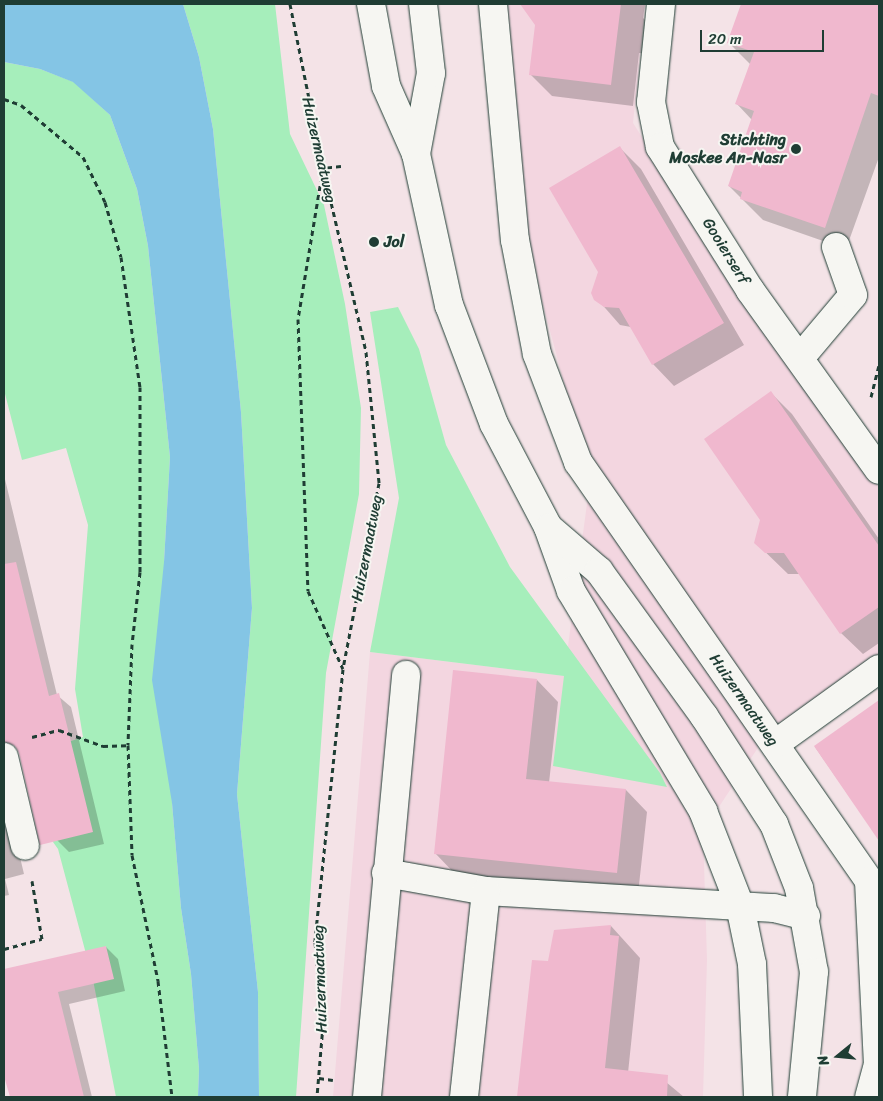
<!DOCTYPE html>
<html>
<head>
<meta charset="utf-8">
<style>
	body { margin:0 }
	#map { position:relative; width:883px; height:1101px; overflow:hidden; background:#f4e3e7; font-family:Sriracha,sans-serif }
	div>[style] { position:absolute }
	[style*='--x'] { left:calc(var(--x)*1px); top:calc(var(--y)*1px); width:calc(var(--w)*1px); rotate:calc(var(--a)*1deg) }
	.built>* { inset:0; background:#f3d6e0 }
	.green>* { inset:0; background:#a6eebb }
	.water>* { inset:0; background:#84c5e5 }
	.shadow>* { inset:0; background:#0003 }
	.building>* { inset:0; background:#f0b8ce }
	.path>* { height:3px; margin-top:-1.5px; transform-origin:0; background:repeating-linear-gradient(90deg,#1f3d34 0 5px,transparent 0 9px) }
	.roads { filter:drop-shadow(0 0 1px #1f3d34) drop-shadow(0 0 1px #1f3d34) }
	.minor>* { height:28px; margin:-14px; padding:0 14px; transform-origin:14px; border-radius:14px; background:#f6f6f2 }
	.major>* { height:28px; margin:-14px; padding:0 14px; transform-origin:14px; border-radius:14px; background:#f6f6f2 }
	.dots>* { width:14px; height:14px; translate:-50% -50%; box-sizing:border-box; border:2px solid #f6f6f2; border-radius:50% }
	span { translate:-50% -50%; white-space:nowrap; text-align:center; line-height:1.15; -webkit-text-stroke:4px #f6f6f2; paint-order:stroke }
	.poi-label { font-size:16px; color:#1f3d34; font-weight:700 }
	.right { translate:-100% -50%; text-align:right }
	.left { translate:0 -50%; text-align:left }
	.street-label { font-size:16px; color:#1f3d34 }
	.frame { position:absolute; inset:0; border:5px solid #1f3d34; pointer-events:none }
	.north { position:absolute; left:813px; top:1031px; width:50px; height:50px; -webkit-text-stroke:4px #f6f6f2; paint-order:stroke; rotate:253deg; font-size:14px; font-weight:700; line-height:20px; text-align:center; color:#1f3d34 }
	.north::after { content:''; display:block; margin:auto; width:18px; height:22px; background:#1f3d34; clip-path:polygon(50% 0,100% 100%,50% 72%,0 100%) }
	.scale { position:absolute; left:700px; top:30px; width:124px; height:22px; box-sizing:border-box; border:2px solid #1f3d34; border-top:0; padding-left:6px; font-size:15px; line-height:18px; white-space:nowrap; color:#1f3d34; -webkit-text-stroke:4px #f6f6f2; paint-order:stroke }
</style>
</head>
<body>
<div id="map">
	<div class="built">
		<i style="clip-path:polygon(502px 4px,645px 4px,633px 123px,720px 259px,879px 487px,879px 654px,769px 731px,703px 831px,707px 960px,703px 1097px,333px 1097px,370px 652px,564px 676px,592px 466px,566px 391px,525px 236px)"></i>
	</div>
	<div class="green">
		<i style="clip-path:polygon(183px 4px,275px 4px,290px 134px,324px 205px,345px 304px,361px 408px,359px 494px,326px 673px,296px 1097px,259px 1097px,258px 992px,237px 794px,252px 608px,241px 412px,213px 129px,199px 57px)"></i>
		<i style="clip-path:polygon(4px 62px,40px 69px,74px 82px,110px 115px,137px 189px,148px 246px,170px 457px,164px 562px,172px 803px,181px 908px,191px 974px,199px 1069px,198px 1097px,116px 1097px,93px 980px,58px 849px,53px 842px,27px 756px,83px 737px,75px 689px,88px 525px,66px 448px,22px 460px,4px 390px)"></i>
		<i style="clip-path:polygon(398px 307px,419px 349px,446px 445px,510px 567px,660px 773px,667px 787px,553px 766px,564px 676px,370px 652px,399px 498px,370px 312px)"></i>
	</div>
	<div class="water">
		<i style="clip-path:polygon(4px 4px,183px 4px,199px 57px,213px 129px,241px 412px,252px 608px,237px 794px,258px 992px,259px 1097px,198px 1097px,199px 1069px,191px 974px,181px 908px,172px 803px,152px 680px,164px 562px,170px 457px,148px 246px,137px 189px,110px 115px,73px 82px,40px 69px,4px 62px)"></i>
	</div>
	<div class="shadow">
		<i style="clip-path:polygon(645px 4px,643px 18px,650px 25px,647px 54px,639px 53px,633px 106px,552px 96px,531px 75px,536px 24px,524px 4px)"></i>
		<i style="clip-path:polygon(742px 4px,879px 5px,879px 157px,846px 249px,763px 220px,729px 186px,752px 120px,737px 104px,751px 65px,729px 43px)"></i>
		<i style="clip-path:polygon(620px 148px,641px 169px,744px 345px,674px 386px,653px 364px,631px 327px,620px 325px,592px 293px,599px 271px)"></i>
		<i style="clip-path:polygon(771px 393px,792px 414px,879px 539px,879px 643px,863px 654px,841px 633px,800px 574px,788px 574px,756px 543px,762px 519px)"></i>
		<i style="clip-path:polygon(4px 475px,57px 695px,71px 707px,104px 844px,69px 852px,57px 840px,28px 716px,4px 721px)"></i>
		<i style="clip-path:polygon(537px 680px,558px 702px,549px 783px,626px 790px,647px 812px,638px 894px,456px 875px,435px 853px)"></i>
		<i style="clip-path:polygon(879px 702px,879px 839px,815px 747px)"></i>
		<i style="clip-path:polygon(4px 825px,15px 836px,24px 874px,5px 879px,9px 895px,4px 896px)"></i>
		<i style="clip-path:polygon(611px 926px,640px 958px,628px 1073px,660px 1077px,684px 1097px,519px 1097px,533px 961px,549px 963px)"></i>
		<i style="clip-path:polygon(106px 947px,118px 959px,125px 991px,69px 1004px,92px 1097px,11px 1097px,4px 1069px,4px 991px,7px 990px,4px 970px)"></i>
	</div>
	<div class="building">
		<i style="clip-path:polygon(520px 4px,621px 4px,611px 85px,529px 75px,535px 25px)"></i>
		<i style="clip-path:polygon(741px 4px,879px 4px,879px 96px,871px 93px,825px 228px,740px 199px,742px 192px,728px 186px,754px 111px,735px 104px,754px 52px,727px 43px)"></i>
		<i style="clip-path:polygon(620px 146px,724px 323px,652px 365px,619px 308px,604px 307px,594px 300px,591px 293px,598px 272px,549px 188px)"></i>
		<i style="clip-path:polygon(771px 391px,879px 546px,879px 607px,840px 634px,784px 553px,765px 553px,754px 543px,760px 520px,704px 439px)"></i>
		<i style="clip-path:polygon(16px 562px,49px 696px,59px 693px,93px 832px,40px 845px,19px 753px,15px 746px,4px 742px,4px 564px)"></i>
		<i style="clip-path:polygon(453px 670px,537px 679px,526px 779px,626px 789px,617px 873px,434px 854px)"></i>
		<i style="clip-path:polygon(879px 700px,879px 841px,814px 746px)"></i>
		<i style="clip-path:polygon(611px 925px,610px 935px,619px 936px,605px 1068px,668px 1075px,667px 1097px,517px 1097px,532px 960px,548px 961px,554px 930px)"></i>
		<i style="clip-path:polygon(106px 946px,114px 979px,58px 992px,84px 1097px,10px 1097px,4px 1076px,4px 969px)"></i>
	</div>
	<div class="path">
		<i style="--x:290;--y:4;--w:167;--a:78.6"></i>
		<i style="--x:323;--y:168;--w:189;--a:76.8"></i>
		<i style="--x:366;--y:352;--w:132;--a:84.3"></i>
		<i style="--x:379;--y:483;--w:189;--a:101"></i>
		<i style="--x:343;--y:669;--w:274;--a:95.9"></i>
		<i style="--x:315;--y:942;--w:83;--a:84.5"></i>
		<i style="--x:323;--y:1025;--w:72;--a:94.8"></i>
		<i style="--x:4;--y:99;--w:18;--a:19"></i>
		<i style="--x:21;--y:105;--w:81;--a:40"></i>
		<i style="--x:83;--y:157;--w:50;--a:63.9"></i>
		<i style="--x:105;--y:202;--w:57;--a:73.8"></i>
		<i style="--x:121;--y:257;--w:131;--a:81.7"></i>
		<i style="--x:140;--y:387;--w:185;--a:90"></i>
		<i style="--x:140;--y:572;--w:72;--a:96.3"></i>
		<i style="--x:132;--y:644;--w:101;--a:92.3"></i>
		<i style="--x:128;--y:745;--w:110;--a:87.9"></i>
		<i style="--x:132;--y:855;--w:129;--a:78.3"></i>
		<i style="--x:158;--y:981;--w:117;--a:83.1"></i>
		<i style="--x:341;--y:166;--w:18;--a:174"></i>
		<i style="--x:323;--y:168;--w:153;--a:99.4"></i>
		<i style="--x:298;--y:319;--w:272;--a:87.9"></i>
		<i style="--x:308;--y:591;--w:85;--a:65.8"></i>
		<i style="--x:871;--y:397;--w:32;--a:-76"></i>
		<i style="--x:32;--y:737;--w:28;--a:-15"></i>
		<i style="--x:59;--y:730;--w:47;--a:20"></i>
		<i style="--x:103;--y:746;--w:25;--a:-2"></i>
		<i style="--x:4;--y:949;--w:39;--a:-15"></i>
		<i style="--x:42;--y:939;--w:59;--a:-99.8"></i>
		<i style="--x:319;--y:1078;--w:14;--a:8"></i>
	</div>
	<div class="roads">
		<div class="minor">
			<i style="--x:493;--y:4;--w:237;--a:84.7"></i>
			<i style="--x:515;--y:240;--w:116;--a:79.1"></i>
			<i style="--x:537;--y:354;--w:116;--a:69.2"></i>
			<i style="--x:578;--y:462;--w:527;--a:55.19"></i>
			<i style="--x:661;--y:4;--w:99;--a:95.8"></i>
			<i style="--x:651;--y:102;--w:46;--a:78.7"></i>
			<i style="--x:660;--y:147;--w:169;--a:57.8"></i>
			<i style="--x:750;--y:290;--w:221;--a:54.4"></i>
			<i style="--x:800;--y:358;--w:82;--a:-49.9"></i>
			<i style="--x:853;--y:295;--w:51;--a:-109.5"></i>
			<i style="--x:775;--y:744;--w:128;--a:-35.8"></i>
			<i style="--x:4;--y:757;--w:91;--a:76.7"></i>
			<i style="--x:386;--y:873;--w:102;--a:10.2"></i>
			<i style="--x:486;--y:891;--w:289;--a:3.4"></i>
			<i style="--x:774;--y:908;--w:33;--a:14"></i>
			<i style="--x:869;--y:881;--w:183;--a:87.2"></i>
			<i style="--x:878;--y:1064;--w:34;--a:105"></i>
			<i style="--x:367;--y:1097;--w:424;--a:-84.7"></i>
			<i style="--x:464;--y:1097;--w:207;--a:-83.9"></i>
		</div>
		<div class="major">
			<i style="--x:371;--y:4;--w:83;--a:79.6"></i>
			<i style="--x:386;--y:86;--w:74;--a:66.2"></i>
			<i style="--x:416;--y:154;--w:155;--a:77.7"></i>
			<i style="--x:449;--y:305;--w:127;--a:69.3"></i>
			<i style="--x:494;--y:424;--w:116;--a:62.3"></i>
			<i style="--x:548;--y:527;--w:68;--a:70.2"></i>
			<i style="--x:571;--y:591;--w:257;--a:59"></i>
			<i style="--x:703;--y:811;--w:102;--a:68.7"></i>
			<i style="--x:740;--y:906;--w:59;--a:78.3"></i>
			<i style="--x:752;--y:964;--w:133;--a:87.4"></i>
			<i style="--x:416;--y:154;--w:82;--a:-79.5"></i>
			<i style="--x:431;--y:73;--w:69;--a:-96.6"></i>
			<i style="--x:549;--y:528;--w:66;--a:40.7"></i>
			<i style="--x:599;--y:571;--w:179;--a:54.1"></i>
			<i style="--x:704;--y:716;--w:129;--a:57.1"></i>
			<i style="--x:774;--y:824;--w:69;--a:68.7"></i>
			<i style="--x:799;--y:888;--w:85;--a:79.9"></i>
			<i style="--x:814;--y:972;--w:126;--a:95.5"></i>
		</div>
	</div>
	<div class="dots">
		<i style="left:796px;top:149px;background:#1f3d34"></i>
		<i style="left:374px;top:242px;background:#1f3d34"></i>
	</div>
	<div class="poi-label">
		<span class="right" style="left:786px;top:149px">Stichting<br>Moskee An-Nasr</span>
		<span class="left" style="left:384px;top:242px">Jol</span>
	</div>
	<div class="street-label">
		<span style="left:319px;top:150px;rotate:77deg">Huizermaatweg</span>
		<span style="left:726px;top:251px;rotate:58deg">Gooierserf</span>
		<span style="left:367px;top:548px;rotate:-79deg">Huizermaatweg</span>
		<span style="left:744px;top:700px;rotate:55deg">Huizermaatweg</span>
		<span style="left:320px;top:979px;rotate:-92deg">Huizermaatweg</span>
	</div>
	<div class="frame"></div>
	<div class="north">N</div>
	<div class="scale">20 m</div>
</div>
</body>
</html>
